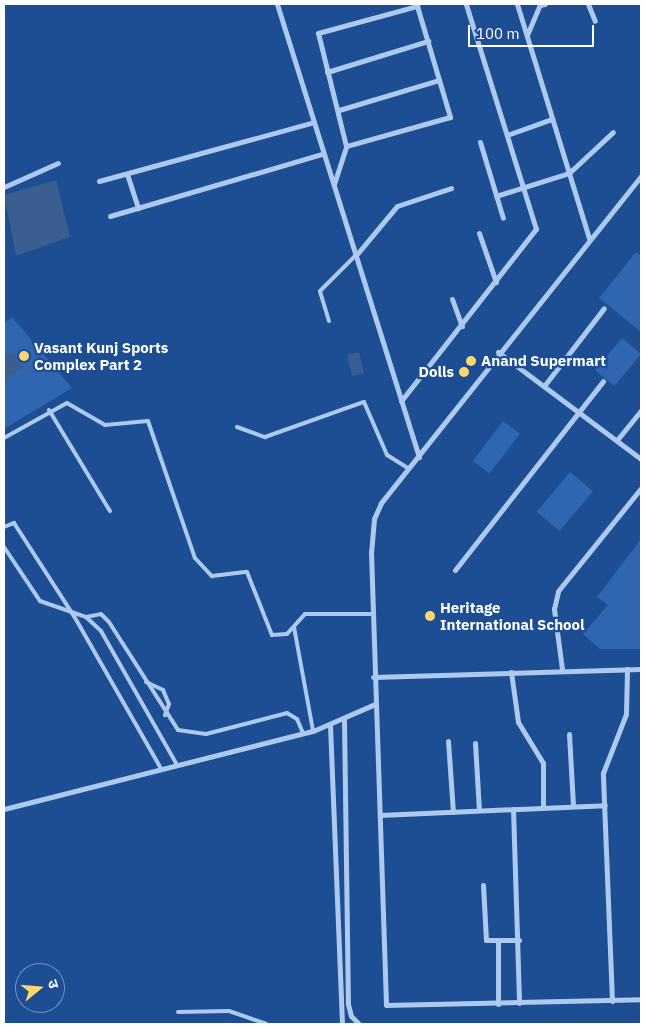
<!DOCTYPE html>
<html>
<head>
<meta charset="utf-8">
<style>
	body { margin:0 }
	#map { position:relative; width:645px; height:1028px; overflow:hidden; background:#1d4d92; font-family:"IBM Plex Sans","Noto Sans Devanagari",sans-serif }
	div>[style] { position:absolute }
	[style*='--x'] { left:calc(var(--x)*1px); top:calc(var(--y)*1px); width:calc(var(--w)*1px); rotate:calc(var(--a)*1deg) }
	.green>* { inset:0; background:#3066b0; transform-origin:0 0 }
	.water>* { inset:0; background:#3b5e90; transform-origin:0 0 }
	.lane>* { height:4px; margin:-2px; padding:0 2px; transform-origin:2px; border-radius:2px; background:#aec9ee }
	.street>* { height:5px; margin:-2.5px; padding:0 2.5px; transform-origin:2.5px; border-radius:2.5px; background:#aec9ee }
	.dots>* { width:14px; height:14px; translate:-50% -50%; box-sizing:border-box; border:2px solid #1d4d92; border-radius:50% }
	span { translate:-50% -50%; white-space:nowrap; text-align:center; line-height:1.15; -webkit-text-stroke:4.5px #1d4d92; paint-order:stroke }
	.poi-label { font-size:15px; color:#fff; font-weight:700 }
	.left { translate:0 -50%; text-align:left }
	.right { translate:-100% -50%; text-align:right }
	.frame { position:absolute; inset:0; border:5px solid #fff; pointer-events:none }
	.north { position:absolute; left:15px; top:963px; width:50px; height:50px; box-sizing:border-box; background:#1d4d92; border:1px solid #7794be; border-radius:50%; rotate:73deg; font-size:14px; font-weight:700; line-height:20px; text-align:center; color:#fff }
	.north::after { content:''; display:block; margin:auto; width:18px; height:22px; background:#fed86c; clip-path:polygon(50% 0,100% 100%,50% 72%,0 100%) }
	.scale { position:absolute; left:468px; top:25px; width:126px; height:22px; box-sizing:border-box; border:2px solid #fff; border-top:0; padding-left:6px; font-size:15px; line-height:18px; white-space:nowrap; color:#fff; -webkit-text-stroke:4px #1d4d92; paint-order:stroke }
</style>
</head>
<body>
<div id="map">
	<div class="green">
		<i style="clip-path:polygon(636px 252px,641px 256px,640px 331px,599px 298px)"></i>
		<i style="clip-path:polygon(12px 317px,72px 388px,4px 429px,4px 323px)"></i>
		<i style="left:622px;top:338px;width:25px;height:42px;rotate:40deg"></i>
		<i style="left:503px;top:421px;width:21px;height:50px;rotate:37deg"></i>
		<i style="left:570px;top:472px;width:30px;height:52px;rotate:40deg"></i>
		<i style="clip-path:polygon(641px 539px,641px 649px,600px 649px,583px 634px,608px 605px,597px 597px)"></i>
	</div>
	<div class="water">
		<i style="clip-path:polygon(56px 180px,70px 237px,16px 256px,4px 195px)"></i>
		<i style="clip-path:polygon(13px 352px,23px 368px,4px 380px,4px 357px)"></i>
		<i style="left:359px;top:352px;width:22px;height:12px;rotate:77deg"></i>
	</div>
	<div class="lane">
		<i style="--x:329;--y:321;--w:31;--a:-107"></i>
		<i style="--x:320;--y:291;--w:52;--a:-45"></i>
		<i style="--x:49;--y:410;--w:118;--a:58.9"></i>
		<i style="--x:237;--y:427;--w:30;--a:20"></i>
		<i style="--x:265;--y:437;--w:105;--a:-19.5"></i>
		<i style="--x:364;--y:402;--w:58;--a:66.5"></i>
		<i style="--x:387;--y:455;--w:26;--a:32"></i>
		<i style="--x:4;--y:438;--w:72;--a:-29.1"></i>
		<i style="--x:67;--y:403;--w:44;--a:30.1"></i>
		<i style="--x:105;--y:425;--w:43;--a:-5.3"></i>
		<i style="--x:148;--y:421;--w:145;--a:71.1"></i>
		<i style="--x:195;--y:558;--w:25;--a:47"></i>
		<i style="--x:212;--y:576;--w:35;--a:-7"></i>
		<i style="--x:247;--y:572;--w:68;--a:68.4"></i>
		<i style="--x:272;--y:635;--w:15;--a:-4"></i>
		<i style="--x:287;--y:634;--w:27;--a:-48"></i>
		<i style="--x:305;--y:614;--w:67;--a:0"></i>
		<i style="--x:4;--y:527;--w:11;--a:-22"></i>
		<i style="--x:14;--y:523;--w:111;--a:57.2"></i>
		<i style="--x:74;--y:616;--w:174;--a:60.3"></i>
		<i style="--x:4;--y:547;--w:65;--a:56.3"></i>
		<i style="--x:40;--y:601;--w:49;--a:19.2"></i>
		<i style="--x:86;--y:617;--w:21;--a:43"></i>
		<i style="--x:101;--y:631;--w:152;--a:60.4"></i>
		<i style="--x:86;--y:617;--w:15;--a:-11"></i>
		<i style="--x:101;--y:614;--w:11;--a:45"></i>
		<i style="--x:109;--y:622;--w:128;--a:57.4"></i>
		<i style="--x:178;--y:730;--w:28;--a:8"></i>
		<i style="--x:206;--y:734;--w:84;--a:-14.5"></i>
		<i style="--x:287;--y:713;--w:12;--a:31"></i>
		<i style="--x:297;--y:719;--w:15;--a:67"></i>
		<i style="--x:294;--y:627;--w:106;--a:79.6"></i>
		<i style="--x:146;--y:682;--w:19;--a:25"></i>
		<i style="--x:163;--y:690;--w:15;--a:67"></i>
		<i style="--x:169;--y:704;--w:12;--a:110"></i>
		<i style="--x:178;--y:1012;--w:51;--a:-1.1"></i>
		<i style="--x:229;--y:1011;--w:39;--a:19"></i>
	</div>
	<div class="street">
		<i style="--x:277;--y:4;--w:475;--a:72.6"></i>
		<i style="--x:517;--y:4;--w:245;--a:72.9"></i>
		<i style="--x:588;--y:4;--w:18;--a:68"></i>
		<i style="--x:527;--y:35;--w:33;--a:-67"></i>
		<i style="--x:540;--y:5;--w:5;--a:-11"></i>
		<i style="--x:327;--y:72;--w:106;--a:-17.1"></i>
		<i style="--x:339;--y:110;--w:104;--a:-16.7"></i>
		<i style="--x:507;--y:135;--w:48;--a:-19.6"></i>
		<i style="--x:480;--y:142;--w:79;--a:73.2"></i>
		<i style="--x:127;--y:174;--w:36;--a:72"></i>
		<i style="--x:641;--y:176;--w:418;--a:128.5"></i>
		<i style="--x:381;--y:503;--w:17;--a:114"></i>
		<i style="--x:374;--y:519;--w:33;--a:95"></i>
		<i style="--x:371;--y:552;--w:453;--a:88.1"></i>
		<i style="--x:386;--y:1005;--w:255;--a:-1.3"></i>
		<i style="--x:99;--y:181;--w:220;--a:-15.3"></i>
		<i style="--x:334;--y:184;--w:40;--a:-72"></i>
		<i style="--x:346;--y:146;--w:116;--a:-103.9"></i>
		<i style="--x:318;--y:33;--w:103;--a:-15.3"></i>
		<i style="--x:417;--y:6;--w:116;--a:73.4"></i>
		<i style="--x:450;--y:117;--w:108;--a:164.4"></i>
		<i style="--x:4;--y:187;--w:59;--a:-24"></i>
		<i style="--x:496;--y:196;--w:77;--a:-17.5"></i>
		<i style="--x:569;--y:173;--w:60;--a:-43"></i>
		<i style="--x:110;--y:216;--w:221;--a:-16.3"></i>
		<i style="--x:479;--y:233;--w:52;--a:70.9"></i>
		<i style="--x:357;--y:254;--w:62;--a:-50.2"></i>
		<i style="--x:397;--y:206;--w:57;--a:-18.4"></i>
		<i style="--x:452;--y:299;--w:29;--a:70"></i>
		<i style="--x:498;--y:352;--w:179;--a:36.8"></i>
		<i style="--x:544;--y:386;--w:98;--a:-52.4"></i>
		<i style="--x:401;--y:401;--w:219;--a:-51.9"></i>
		<i style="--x:536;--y:229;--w:236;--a:-107.3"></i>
		<i style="--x:617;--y:440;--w:38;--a:-51"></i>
		<i style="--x:455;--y:570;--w:240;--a:-51.9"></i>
		<i style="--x:562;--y:669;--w:61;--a:-97.6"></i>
		<i style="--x:554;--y:609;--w:18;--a:-77"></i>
		<i style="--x:558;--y:591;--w:132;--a:-51.1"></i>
		<i style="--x:511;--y:672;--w:50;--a:82"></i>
		<i style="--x:518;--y:722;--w:48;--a:58.6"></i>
		<i style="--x:543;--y:763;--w:45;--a:90"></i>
		<i style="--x:373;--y:677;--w:268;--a:-1.7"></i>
		<i style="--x:344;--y:720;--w:284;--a:89.2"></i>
		<i style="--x:348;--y:1004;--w:12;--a:76"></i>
		<i style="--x:351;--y:1016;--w:11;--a:45"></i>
		<i style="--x:330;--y:725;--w:299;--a:87.7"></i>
		<i style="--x:569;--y:734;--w:72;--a:86.8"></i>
		<i style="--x:448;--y:741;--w:71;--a:86"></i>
		<i style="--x:475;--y:743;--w:67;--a:86.6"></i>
		<i style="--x:4;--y:809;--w:319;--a:-14.2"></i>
		<i style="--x:313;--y:731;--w:68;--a:-23.5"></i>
		<i style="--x:513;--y:809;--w:194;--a:88.2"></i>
		<i style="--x:380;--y:815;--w:225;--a:-2.5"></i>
		<i style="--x:483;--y:885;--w:55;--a:86.9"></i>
		<i style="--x:486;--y:940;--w:33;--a:0"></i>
		<i style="--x:612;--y:1001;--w:228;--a:-92.3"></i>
		<i style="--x:603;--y:773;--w:63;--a:-68.7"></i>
		<i style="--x:626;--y:714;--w:45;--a:-88.7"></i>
		<i style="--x:498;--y:1004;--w:63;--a:-90"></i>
	</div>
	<div class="dots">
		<i style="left:24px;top:356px;background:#fed86c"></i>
		<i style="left:471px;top:361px;background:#fed86c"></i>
		<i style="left:464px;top:372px;background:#fed86c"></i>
		<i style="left:430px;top:616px;background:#fed86c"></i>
	</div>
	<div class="poi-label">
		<span class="left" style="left:34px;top:356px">Vasant Kunj Sports<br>Complex Part 2</span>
		<span class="left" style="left:481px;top:361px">Anand Supermart</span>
		<span class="right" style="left:454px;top:372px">Dolls</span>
		<span class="left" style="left:440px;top:616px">Heritage<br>International School</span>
	</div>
	<div class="frame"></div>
	<div class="north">उ</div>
	<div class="scale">100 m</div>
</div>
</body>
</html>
